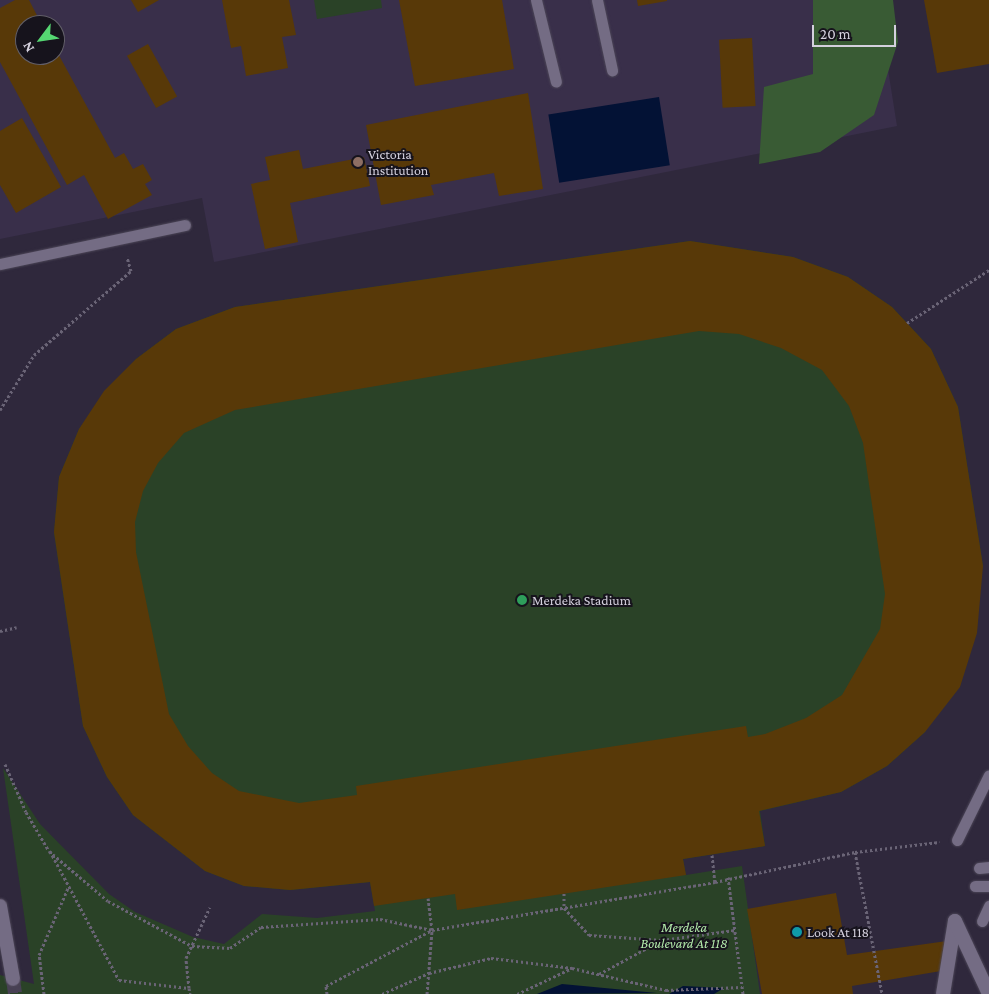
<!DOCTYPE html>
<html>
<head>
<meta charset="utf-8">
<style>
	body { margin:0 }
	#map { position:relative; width:989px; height:994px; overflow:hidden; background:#2f283c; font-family:"Crimson Pro",serif }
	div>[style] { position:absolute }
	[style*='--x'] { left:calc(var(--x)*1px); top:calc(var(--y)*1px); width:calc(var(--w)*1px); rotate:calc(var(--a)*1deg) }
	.built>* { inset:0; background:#392f4a }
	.green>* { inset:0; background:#2a4227 }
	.forest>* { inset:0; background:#395b34 }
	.water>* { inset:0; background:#031235; transform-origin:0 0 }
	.building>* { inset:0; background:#583908; transform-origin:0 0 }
	.minor-tunnel>* { height:14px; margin-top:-7px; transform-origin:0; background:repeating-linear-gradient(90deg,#484154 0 14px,transparent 0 21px) }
	.path>* { height:3px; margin-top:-1.5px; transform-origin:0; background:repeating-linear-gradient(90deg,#6a6476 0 2.5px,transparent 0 5px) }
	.roads { filter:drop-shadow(0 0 1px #4c4657) drop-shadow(0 0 1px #4c4657) }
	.service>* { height:11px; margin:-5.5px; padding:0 5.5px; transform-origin:5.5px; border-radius:5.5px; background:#746c84 }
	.pedestrian>* { height:14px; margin:-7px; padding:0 7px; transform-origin:7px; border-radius:7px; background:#746c84 }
	.minor>* { height:14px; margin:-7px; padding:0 7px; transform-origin:7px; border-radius:7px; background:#746c84 }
	.dots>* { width:14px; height:14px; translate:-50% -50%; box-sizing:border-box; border:2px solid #16131c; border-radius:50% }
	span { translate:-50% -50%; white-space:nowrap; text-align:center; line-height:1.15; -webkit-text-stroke:4px #16131c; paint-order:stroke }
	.poi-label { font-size:14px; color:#d4d0dd }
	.left { translate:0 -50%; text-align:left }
	.park-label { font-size:14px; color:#b3ebab; font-style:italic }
	.north { position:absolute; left:15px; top:15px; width:50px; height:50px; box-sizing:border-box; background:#16131c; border:1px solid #625f69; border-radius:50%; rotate:239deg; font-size:14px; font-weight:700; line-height:20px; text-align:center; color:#d4d0dd }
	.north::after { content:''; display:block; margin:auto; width:18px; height:22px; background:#55d672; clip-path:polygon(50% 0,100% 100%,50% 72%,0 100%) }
	.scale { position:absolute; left:812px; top:25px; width:84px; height:22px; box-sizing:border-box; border:2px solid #d4d0dd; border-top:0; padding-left:6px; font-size:15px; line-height:18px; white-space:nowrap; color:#d4d0dd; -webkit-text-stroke:4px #16131c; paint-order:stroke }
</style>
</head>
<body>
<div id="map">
	<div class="built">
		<i style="clip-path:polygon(evenodd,0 0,877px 0,897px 126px,214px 262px,202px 198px,0 239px,0 0,25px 25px,55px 25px,55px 55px,25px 55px,25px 25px)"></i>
	</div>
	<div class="green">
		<i style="clip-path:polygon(314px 0,381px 0,382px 8px,317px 19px)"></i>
		<i style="clip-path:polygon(690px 241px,793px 257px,848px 277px,892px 307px,931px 349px,958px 407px,983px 566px,925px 732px,887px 766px,841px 792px,760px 811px,765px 846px,683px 859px,686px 875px,742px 866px,760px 994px,0 994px,0 975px,34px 984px,3px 768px,40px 824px,109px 894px,135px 912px,193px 937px,224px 944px,262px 914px,317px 918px,375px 911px,370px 882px,290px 890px,244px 886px,205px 871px,133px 815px,107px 777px,83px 726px,54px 533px,59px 477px,79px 429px,136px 359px,176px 329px,235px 307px)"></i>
	</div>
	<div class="forest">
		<i style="clip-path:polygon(813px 0,893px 0,898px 42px,874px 115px,820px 152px,759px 164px,764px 87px,813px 74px)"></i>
	</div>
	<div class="water">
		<i style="left:659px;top:97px;width:69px;height:112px;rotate:81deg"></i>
		<i style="clip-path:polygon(562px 984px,657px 993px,537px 994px)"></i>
		<i style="clip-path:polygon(683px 986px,724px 988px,714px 994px,669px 994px)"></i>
	</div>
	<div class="building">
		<i style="clip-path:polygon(15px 0,29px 0,42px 25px,25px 25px,25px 55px,55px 55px,55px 48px,115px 158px,124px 153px,133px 169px,143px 164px,152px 180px,145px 184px,152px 195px,108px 219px,84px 175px,67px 185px,0 62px,0 8px)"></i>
		<i style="clip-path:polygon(131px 0,159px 0,138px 12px)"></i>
		<i style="clip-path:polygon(222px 0,289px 0,296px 35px,282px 37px,288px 68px,246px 76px,241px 46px,231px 48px)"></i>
		<i style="clip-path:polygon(399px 0,502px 0,514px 69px,415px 86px)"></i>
		<i style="clip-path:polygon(637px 0,667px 0,667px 1px,638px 6px)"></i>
		<i style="clip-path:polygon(924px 0,989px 0,989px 64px,937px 73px)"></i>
		<i style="left:752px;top:38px;width:68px;height:33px;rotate:87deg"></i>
		<i style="left:148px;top:44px;width:60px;height:24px;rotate:61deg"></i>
		<i style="clip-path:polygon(528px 93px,543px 189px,499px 196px,494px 173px,431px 185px,434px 195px,381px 205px,366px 125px)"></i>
		<i style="clip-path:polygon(22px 118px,61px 187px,16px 213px,0 185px,0 131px)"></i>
		<i style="clip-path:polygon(299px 150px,303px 169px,364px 157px,370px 186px,290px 203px,298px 242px,265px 249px,251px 184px,270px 180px,265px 157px)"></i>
		<i style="clip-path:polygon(evenodd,690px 241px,793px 257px,848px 277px,892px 307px,931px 349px,958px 407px,983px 566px,977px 633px,960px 687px,925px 732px,887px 766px,841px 792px,759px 811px,765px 846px,683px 859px,686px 875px,457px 910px,455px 894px,374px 906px,370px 882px,290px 890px,244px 886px,205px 871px,133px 815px,107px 777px,83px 726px,54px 532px,59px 477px,79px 429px,104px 391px,136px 359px,176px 329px,235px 307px,690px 241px,699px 331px,739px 334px,781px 348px,822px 370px,849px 406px,863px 443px,885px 594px,880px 629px,842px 695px,806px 718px,765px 734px,748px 737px,746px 726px,356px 786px,357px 795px,299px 803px,239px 791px,212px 773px,188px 746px,169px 714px,136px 552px,135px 522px,143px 491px,158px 463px,184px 433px,235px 410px,699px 331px)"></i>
		<i style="clip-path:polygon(836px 893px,847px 955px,947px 941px,941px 971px,852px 986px,853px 994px,762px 994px,747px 909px)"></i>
	</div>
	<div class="minor-tunnel">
		<i style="--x:13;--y:979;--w:15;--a:82"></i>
	</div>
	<div class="path">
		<i style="--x:907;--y:323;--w:98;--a:-32.9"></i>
		<i style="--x:0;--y:410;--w:65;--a:-58.3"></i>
		<i style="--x:34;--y:355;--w:128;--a:-40.9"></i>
		<i style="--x:131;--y:271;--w:15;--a:-106"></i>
		<i style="--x:0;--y:631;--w:17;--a:-13"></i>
		<i style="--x:5;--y:764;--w:52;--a:66.4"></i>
		<i style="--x:26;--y:812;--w:45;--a:59.5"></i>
		<i style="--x:49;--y:851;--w:77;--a:40.3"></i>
		<i style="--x:108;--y:901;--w:95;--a:28.2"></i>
		<i style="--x:192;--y:946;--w:38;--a:3"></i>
		<i style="--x:230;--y:948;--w:37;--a:-34"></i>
		<i style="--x:261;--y:927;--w:119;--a:-3.8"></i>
		<i style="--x:380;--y:919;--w:53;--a:11.9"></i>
		<i style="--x:432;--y:930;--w:287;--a:-9.6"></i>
		<i style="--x:715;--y:882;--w:143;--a:-12.1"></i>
		<i style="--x:855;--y:852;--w:85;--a:-6.8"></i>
		<i style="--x:50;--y:851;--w:146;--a:61.9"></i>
		<i style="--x:119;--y:980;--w:70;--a:6.5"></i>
		<i style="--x:189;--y:988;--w:6;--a:81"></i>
		<i style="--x:855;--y:852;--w:145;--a:79.2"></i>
		<i style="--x:712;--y:855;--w:27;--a:84"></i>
		<i style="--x:728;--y:877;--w:118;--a:82.7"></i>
		<i style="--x:564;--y:893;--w:15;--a:90"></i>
		<i style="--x:564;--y:908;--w:37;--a:47"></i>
		<i style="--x:589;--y:935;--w:73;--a:3.9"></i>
		<i style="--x:662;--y:940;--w:74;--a:-7.8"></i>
		<i style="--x:599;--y:974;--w:72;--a:-28.4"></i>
		<i style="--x:189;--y:988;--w:30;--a:-96"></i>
		<i style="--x:186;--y:958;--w:56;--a:-64.8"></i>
		<i style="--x:44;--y:994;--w:39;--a:-97"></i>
		<i style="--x:39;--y:955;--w:73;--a:-66.6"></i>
		<i style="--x:327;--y:994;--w:8;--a:-97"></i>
		<i style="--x:326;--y:986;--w:120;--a:-27.8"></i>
		<i style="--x:382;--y:994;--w:51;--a:-24.1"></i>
		<i style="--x:429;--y:973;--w:64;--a:-13.6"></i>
		<i style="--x:491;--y:958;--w:82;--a:7"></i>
		<i style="--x:572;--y:968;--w:97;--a:13.2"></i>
		<i style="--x:666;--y:990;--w:76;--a:-2.3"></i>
		<i style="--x:427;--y:994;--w:64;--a:-85.5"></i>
		<i style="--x:432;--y:930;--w:32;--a:-97"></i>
		<i style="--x:517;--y:994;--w:59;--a:-25.3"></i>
	</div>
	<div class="roads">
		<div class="service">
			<i style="--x:536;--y:0;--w:84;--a:76.3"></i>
			<i style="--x:597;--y:0;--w:72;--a:77.9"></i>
			<i style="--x:0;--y:264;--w:189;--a:-11.9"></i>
			<i style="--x:957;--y:840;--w:72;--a:-63.8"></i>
			<i style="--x:979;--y:868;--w:10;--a:-6"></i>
			<i style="--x:975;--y:886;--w:14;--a:0"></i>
			<i style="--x:982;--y:921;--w:17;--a:-65"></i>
		</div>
		<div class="pedestrian">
			<i style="--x:943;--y:994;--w:74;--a:-80.7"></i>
			<i style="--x:955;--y:921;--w:81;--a:65"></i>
		</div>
		<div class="minor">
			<i style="--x:0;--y:906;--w:74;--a:79.9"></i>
		</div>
	</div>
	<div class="dots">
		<i style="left:358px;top:162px;background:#8d6e63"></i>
		<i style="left:522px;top:600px;background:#2e9e5b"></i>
		<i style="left:797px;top:932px;background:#0f9aa8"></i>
	</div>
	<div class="poi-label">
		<span class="left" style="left:368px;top:162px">Victoria<br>Institution</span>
		<span class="left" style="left:532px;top:600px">Merdeka Stadium</span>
		<span class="left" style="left:807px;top:932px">Look At 118</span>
	</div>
	<div class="park-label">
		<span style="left:684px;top:935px">Merdeka<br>Boulevard At 118</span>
	</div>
	<div class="north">N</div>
	<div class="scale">20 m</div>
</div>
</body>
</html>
